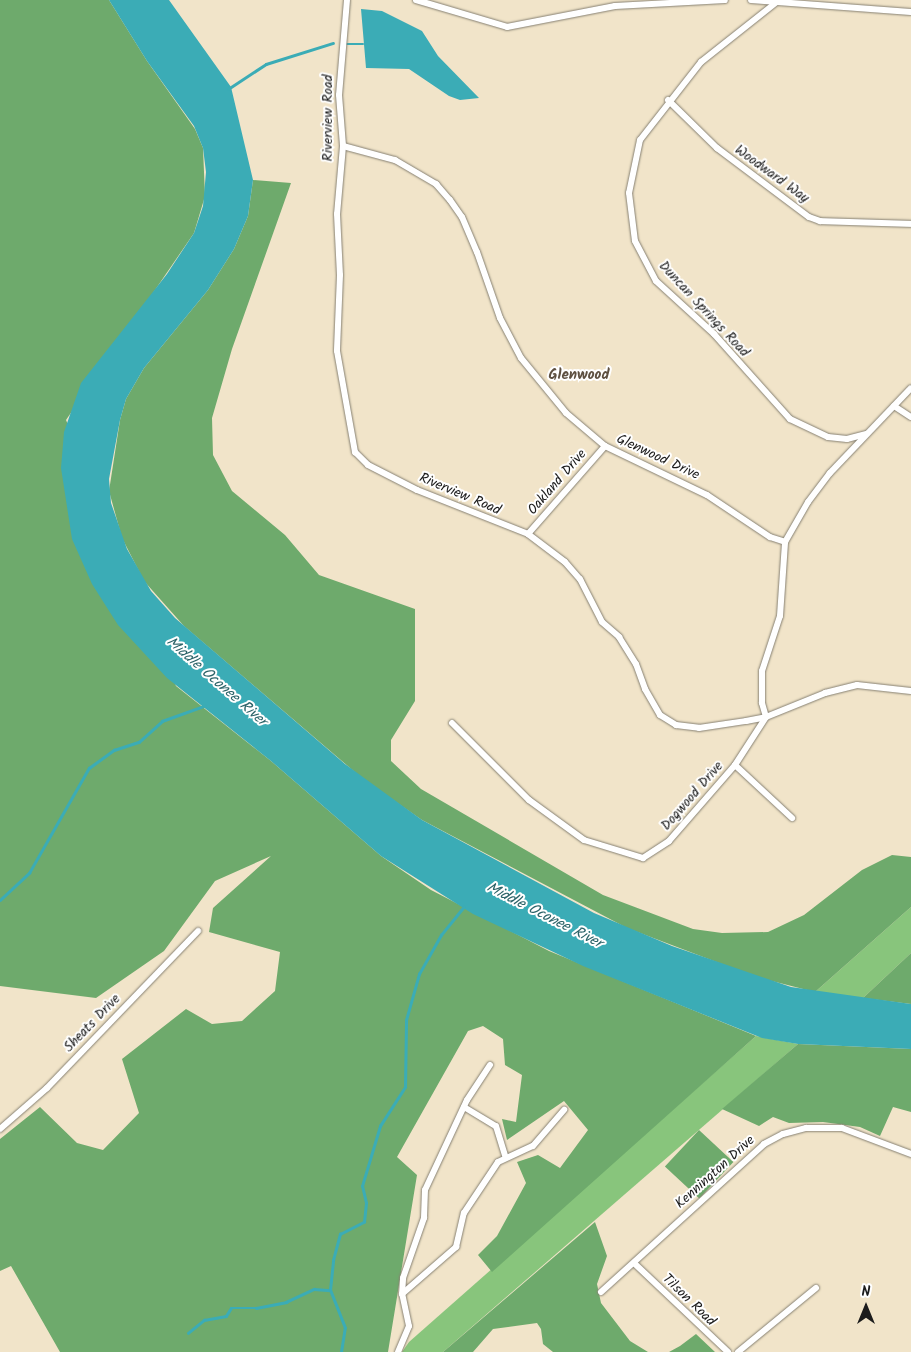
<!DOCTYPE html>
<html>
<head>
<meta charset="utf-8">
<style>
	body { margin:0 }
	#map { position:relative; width:911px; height:1352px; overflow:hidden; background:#f1e4c9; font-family:Kalam,sans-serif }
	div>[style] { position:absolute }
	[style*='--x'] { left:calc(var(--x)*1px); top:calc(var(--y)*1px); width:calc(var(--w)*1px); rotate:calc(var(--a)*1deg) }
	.green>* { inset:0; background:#88c57c }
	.forest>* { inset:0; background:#6eaa6c; transform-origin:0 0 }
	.water>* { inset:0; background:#3bacb6 }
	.stream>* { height:2.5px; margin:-1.25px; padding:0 1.25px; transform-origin:1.25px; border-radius:1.25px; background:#3bacb6 }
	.roads { filter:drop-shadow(0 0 1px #868072) drop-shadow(0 0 1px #868072) }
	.minor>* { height:6px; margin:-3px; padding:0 3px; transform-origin:3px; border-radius:3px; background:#fff }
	span { translate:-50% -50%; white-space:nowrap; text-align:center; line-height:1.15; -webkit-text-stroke:4px #fff; paint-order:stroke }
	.street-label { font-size:14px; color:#1c1c1c }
	.neighbourhood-label { font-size:15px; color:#5e5041; font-weight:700 }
	.water-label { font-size:15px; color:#2c6469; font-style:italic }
	.north { position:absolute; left:841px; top:1282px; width:50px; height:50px; -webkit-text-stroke:4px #fff; paint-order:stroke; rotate:0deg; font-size:14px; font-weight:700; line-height:20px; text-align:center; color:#1c1c1c }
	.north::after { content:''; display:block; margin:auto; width:18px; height:22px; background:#1c1c1c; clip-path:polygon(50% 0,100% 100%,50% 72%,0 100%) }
</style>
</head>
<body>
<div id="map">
	<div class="green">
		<i style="clip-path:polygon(911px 907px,911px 953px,863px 998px,815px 992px)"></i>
		<i style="clip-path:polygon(756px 1036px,798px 1044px,443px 1352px,402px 1352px,409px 1342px)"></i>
	</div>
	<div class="forest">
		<i style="clip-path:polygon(0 0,109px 0,147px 61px,195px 129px,203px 148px,205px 196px,194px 233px,66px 420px,176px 686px,271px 761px,381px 856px,431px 890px,549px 951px,756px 1036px,492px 1272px,478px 1255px,497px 1236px,526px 1183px,517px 1162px,538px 1155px,560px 1168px,588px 1130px,564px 1101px,507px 1140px,502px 1119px,516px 1122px,522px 1075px,505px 1065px,503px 1039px,483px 1026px,468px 1031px,397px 1157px,417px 1175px,388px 1352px,60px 1352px,11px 1266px,0 1271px,0 1139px,40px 1107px,77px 1143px,103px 1150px,139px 1113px,122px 1059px,186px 1009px,212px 1024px,242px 1021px,275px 991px,280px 952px,209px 932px,213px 908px,271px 856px,215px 881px,164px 951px,96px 998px,0 986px)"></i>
		<i style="clip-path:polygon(253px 180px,291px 183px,232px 349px,212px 418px,213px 455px,232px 491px,285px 535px,319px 575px,415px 609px,415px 701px,391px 740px,391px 761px,421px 789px,603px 895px,693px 929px,722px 933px,768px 932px,804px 915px,862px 870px,892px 855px,911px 857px,911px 907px,815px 992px,756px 977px,627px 928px,422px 820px,363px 779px,184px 626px,144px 581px,122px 538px,109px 491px,120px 420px,126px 399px,144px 368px,208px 290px,234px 249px,248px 216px)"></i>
		<i style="clip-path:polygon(911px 953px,911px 1004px,863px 998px)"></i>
		<i style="clip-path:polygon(798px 1044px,911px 1049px,911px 1112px,893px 1107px,880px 1136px,860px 1127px,823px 1122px,789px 1123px,773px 1117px,759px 1126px,722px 1109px)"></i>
		<i style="left:699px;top:1130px;width:47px;height:50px;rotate:43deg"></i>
		<i style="clip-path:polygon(595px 1222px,607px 1256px,597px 1284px,601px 1303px,630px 1341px,648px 1352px,553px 1352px,543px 1344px,541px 1329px,537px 1323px,493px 1329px,473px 1352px,443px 1352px)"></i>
		<i style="clip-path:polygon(696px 1334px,715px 1352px,669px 1352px,680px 1346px)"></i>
	</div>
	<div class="water">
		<i style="clip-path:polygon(109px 0,169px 0,231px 87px,253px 180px,248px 216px,234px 249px,208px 290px,144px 368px,126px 399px,120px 420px,109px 479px,111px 503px,127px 549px,151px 591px,175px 618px,345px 764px,422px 820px,594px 913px,672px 946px,791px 987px,911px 1004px,911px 1049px,798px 1044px,762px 1038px,583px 966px,473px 914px,381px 856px,271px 761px,167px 678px,118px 625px,92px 584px,72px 539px,61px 468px,64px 432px,81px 383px,167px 274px,194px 233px,203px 206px,206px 172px,203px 148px,194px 126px,147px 61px)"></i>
		<i style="clip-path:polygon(361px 9px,382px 11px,422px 31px,438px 56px,479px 98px,460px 100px,449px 96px,409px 69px,366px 68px)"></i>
	</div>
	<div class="stream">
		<i style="--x:346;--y:44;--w:17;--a:0"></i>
		<i style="--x:228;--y:89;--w:45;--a:-33.3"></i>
		<i style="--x:266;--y:64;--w:70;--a:-17.4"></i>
		<i style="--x:0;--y:900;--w:40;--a:-43"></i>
		<i style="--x:29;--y:873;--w:121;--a:-60.3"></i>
		<i style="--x:89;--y:768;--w:31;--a:-36"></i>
		<i style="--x:114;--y:750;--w:26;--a:-18"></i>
		<i style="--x:139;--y:742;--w:31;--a:-42"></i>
		<i style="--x:162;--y:721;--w:45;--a:-19.7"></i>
		<i style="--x:188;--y:1333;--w:21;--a:-39"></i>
		<i style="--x:204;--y:1320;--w:22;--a:-10"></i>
		<i style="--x:226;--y:1316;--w:9;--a:-58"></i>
		<i style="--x:231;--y:1308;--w:25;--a:0"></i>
		<i style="--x:256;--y:1308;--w:31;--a:-11"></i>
		<i style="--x:286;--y:1302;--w:31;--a:-25"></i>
		<i style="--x:314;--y:1289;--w:16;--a:4"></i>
		<i style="--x:341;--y:1352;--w:24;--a:-81"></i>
		<i style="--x:345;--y:1328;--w:41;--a:-111.5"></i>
		<i style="--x:330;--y:1290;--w:30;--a:-84"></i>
		<i style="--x:333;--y:1260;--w:27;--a:-75"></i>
		<i style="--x:340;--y:1234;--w:27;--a:-27"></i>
		<i style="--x:364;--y:1222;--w:19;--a:-84"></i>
		<i style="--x:366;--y:1203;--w:17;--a:-103"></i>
		<i style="--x:362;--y:1186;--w:63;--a:-73.3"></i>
		<i style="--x:380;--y:1126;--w:46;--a:-57.3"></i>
		<i style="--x:405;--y:1087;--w:67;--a:-89.1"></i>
		<i style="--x:406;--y:1020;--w:48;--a:-74.2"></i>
		<i style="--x:419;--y:974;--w:45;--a:-60.6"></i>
		<i style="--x:441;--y:935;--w:36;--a:-51"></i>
	</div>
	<div class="roads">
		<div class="minor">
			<i style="--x:347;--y:0;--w:95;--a:94.8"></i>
			<i style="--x:339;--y:95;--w:51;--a:85.5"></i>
			<i style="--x:343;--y:146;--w:68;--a:95"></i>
			<i style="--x:337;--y:214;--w:61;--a:87.2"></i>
			<i style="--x:340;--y:275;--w:76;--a:92.3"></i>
			<i style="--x:337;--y:351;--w:103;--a:79.9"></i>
			<i style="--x:355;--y:452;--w:18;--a:45"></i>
			<i style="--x:368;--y:465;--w:55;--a:27"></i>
			<i style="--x:417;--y:490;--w:119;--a:21.6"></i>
			<i style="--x:528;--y:534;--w:46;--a:37.1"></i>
			<i style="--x:565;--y:562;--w:23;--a:49"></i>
			<i style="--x:580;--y:579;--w:48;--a:62.9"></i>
			<i style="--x:602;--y:622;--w:23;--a:41"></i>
			<i style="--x:619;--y:637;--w:32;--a:58"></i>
			<i style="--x:636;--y:664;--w:27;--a:70"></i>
			<i style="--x:645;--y:689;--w:30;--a:60"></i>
			<i style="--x:660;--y:715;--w:19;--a:32"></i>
			<i style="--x:676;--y:725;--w:23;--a:7"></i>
			<i style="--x:699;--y:728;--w:48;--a:-8.5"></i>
			<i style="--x:746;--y:721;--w:20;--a:-11"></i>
			<i style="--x:766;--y:717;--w:64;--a:-22.1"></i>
			<i style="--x:825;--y:693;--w:33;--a:-14"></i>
			<i style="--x:857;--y:685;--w:54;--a:6.3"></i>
			<i style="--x:416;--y:0;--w:95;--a:16.5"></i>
			<i style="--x:507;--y:27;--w:110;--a:-11"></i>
			<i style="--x:615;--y:6;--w:110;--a:-3.1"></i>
			<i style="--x:751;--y:0;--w:160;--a:4.3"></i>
			<i style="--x:778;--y:1;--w:98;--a:141.6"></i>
			<i style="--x:701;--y:62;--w:99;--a:128"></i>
			<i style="--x:640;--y:140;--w:54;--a:101.7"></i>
			<i style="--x:629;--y:193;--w:48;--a:82.9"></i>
			<i style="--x:635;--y:241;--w:45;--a:62.3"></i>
			<i style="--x:656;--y:281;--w:79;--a:42.4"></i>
			<i style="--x:714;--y:334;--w:114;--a:48.2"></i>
			<i style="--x:790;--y:419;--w:42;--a:25.3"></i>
			<i style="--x:828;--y:437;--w:19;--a:6"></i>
			<i style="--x:847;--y:439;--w:20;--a:-15"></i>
			<i style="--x:668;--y:100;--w:69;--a:44.4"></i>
			<i style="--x:717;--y:148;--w:115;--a:36.9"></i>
			<i style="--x:809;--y:217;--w:12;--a:20"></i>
			<i style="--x:820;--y:221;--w:91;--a:1.9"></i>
			<i style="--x:343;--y:146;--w:54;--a:15.1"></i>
			<i style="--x:395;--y:160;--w:48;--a:30.3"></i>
			<i style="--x:436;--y:184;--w:21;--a:49"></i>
			<i style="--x:450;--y:200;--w:21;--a:55"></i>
			<i style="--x:462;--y:217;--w:38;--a:67"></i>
			<i style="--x:477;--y:252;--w:70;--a:70.8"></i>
			<i style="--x:500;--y:318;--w:45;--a:62.3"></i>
			<i style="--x:521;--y:358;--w:71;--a:50.7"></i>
			<i style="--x:566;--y:413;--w:51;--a:40.2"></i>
			<i style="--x:605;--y:446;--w:113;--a:25.7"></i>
			<i style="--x:707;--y:495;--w:76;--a:33.7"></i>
			<i style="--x:770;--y:537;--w:16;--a:18"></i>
			<i style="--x:894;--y:406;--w:20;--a:33"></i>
			<i style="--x:528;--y:534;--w:117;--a:-48.8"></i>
			<i style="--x:452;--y:723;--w:109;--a:45"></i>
			<i style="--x:529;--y:800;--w:68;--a:36"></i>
			<i style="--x:584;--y:840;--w:62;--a:17"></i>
			<i style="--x:643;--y:858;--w:31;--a:-33"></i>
			<i style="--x:669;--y:841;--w:101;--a:-49"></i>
			<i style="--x:735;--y:765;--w:57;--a:-57.1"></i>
			<i style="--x:766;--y:717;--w:15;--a:-106"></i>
			<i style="--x:762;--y:703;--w:32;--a:-90"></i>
			<i style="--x:762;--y:671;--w:58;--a:-71.9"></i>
			<i style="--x:780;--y:616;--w:74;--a:-86.1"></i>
			<i style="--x:785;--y:542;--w:46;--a:-60.1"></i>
			<i style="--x:808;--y:502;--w:36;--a:-53"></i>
			<i style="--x:830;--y:473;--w:117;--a:-46.4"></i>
			<i style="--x:735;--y:765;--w:78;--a:42.9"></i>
			<i style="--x:464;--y:1107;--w:37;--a:31"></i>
			<i style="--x:496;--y:1126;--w:31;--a:73"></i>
			<i style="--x:0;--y:1129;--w:62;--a:-41.1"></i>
			<i style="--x:47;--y:1088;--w:218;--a:-46.1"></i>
			<i style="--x:635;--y:1264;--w:128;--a:43.4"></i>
			<i style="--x:601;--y:1292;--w:220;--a:-42.2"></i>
			<i style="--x:764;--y:1144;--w:21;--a:-28"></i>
			<i style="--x:783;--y:1134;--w:24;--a:-15"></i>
			<i style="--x:806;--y:1128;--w:36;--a:0"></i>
			<i style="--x:842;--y:1128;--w:74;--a:20.6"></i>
			<i style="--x:402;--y:1294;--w:72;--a:-41"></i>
			<i style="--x:456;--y:1247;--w:35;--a:-77"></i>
			<i style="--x:464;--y:1213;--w:61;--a:-56.3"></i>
			<i style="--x:498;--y:1162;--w:38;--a:-25"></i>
			<i style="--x:533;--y:1146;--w:48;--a:-49.3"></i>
			<i style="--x:398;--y:1352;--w:28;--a:-67"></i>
			<i style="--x:409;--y:1326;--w:33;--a:-102"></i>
			<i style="--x:402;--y:1294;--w:16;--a:-86"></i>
			<i style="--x:403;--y:1278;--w:64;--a:-70.7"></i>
			<i style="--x:424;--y:1218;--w:28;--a:-88"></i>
			<i style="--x:425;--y:1190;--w:99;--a:-65"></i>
			<i style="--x:467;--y:1100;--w:42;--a:-56.7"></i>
			<i style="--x:738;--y:1352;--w:101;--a:-39.4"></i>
		</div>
	</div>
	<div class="street-label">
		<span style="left:328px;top:118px;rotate:-90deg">Riverview Road</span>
		<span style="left:772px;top:174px;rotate:36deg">Woodward Way</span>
		<span style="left:704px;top:309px;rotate:47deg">Duncan Springs Road</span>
		<span style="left:658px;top:457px;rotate:25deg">Glenwood Drive</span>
		<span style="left:557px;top:482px;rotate:-49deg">Oakland Drive</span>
		<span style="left:460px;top:494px;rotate:23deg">Riverview Road</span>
		<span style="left:692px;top:796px;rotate:-49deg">Dogwood Drive</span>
		<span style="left:92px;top:1023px;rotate:-46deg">Sheats Drive</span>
		<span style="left:715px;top:1172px;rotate:-42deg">Kennington Drive</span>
		<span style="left:689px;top:1300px;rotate:44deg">Tilson Road</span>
	</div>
	<div class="neighbourhood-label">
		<span style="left:579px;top:376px">Glenwood</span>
	</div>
	<div class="water-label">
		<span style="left:216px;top:682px;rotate:41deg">Middle Oconee River</span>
		<span style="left:544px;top:916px;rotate:27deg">Middle Oconee River</span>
	</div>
	<div class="north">N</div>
</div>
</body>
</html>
